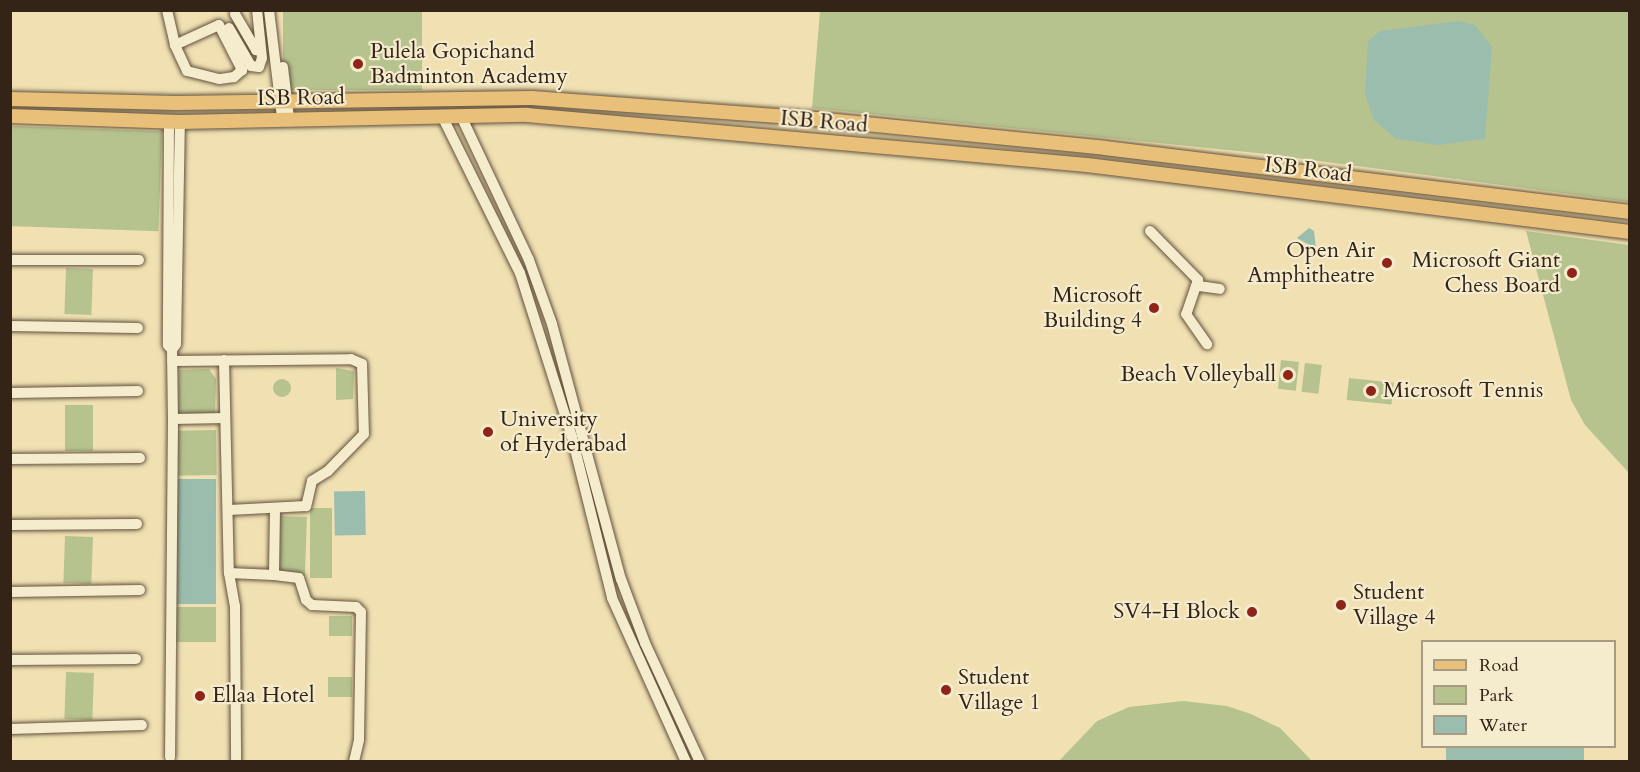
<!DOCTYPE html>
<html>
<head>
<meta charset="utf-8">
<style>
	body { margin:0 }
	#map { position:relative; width:1640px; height:772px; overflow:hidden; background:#f0e0b2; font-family:Cardo,serif }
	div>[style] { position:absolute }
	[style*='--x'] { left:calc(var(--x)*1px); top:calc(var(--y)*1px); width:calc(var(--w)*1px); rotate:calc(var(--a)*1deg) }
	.green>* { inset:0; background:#b6c38f; transform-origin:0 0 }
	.round { border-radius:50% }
	.water>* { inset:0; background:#9abdad; transform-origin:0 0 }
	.roads { filter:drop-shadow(0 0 2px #63523e) drop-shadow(0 0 2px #63523e) }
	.minor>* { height:10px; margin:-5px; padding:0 5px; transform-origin:5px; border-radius:5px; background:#f5ebcd }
	.major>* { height:14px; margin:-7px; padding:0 7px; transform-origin:7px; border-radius:7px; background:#e8c079 }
	.dots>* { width:16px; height:16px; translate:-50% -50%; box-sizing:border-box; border:3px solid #f5ebcd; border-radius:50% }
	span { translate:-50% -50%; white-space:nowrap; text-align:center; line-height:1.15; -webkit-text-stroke:4.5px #f5ebcd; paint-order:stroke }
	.poi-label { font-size:22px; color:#342317 }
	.left { translate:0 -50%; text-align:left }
	.right { translate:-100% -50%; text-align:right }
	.street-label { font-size:22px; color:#342317 }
	.frame { position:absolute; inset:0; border:12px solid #342317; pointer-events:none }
	.legend { position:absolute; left:1421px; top:640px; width:195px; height:108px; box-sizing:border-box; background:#f5ebcd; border:2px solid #a89b84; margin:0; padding:8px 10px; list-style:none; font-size:18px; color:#342317 }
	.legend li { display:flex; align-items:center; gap:12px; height:30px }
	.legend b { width:30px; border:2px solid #a89b84 }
</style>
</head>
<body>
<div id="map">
	<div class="green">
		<i style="left:283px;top:11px;width:139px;height:79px"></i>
		<i style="clip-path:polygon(820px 11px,1629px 11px,1629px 202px,1267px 154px,812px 108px)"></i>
		<i style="left:11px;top:126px;width:151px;height:100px;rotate:2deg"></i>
		<i style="clip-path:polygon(1526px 231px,1629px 245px,1629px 473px,1585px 425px,1571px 400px)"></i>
		<i style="left:66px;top:268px;width:27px;height:46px;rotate:2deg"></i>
		<i style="left:1281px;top:360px;width:18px;height:29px;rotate:6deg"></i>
		<i style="left:1305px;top:363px;width:17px;height:29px;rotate:7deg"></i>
		<i style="clip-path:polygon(336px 368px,354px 371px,353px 399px,336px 400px)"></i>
		<i style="clip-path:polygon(209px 369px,216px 379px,215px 414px,177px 414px,179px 370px)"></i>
		<i style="left:1349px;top:378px;width:45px;height:22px;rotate:6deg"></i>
		<i class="round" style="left:273px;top:379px;width:18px;height:18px"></i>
		<i style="left:65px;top:405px;width:28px;height:46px"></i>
		<i style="left:216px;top:430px;width:45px;height:42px;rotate:89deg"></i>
		<i style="left:310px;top:508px;width:22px;height:70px"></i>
		<i style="left:276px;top:516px;width:31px;height:59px;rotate:2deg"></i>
		<i style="left:65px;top:536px;width:28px;height:47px;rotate:2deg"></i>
		<i style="left:176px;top:607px;width:40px;height:35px"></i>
		<i style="left:329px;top:616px;width:23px;height:20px"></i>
		<i style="left:66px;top:672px;width:28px;height:47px;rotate:2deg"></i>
		<i style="left:328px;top:677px;width:24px;height:20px"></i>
		<i style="clip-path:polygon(1183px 701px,1227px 706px,1251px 714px,1280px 728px,1312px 761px,1059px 761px,1097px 721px,1129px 707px)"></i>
	</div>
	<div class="water">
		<i style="clip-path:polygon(1458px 21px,1475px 25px,1492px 47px,1485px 139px,1438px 145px,1396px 139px,1374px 120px,1365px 94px,1368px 41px,1380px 31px)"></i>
		<i style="clip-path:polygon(1309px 228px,1314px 231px,1316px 249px,1297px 238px)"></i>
		<i style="left:175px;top:479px;width:41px;height:125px"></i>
		<i style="left:365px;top:491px;width:44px;height:31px;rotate:89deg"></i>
		<i style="left:1446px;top:747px;width:138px;height:15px"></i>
	</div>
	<div class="roads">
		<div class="minor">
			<i style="--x:167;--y:10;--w:36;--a:77"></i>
			<i style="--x:269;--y:10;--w:109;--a:83.1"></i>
			<i style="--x:235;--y:14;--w:42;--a:59.7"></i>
			<i style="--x:256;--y:50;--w:5;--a:-11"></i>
			<i style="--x:219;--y:25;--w:51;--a:62.9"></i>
			<i style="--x:242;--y:70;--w:11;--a:139"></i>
			<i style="--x:234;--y:77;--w:15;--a:172"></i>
			<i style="--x:219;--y:79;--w:33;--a:-166"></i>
			<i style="--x:187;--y:71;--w:29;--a:-115"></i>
			<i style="--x:175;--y:45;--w:48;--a:-24.4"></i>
			<i style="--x:229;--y:28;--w:44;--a:59.9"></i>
			<i style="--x:251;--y:66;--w:8;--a:7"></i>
			<i style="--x:259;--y:67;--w:9;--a:-72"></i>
			<i style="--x:262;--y:58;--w:48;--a:-95.9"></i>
			<i style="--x:283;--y:67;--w:51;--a:83.3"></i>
			<i style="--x:442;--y:116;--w:175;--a:63.6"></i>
			<i style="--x:520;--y:273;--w:172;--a:72.4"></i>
			<i style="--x:572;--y:437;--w:166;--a:76"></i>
			<i style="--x:612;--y:598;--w:180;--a:65.7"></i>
			<i style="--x:461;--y:116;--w:159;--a:64.7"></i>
			<i style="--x:529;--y:260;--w:68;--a:70.2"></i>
			<i style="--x:552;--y:324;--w:264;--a:74.9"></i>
			<i style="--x:621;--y:579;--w:68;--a:69.4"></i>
			<i style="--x:645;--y:643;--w:131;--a:65.2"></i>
			<i style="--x:169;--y:121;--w:224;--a:90.3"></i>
			<i style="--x:168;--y:345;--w:6;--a:51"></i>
			<i style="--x:172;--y:350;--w:69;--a:89.2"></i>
			<i style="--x:173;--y:419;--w:338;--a:90.5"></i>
			<i style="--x:1150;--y:231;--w:69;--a:45.6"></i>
			<i style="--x:1198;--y:280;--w:36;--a:109"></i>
			<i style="--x:1186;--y:314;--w:37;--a:55"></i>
			<i style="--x:10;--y:260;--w:129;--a:0"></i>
			<i style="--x:1199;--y:286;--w:21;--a:8"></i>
			<i style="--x:10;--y:326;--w:128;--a:0.9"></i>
			<i style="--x:172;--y:350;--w:7;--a:-56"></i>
			<i style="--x:176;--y:344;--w:222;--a:-89"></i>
			<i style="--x:224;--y:360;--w:213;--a:88.7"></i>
			<i style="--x:229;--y:573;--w:34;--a:80"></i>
			<i style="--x:235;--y:606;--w:156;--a:89.6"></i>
			<i style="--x:172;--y:361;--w:179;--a:-0.6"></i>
			<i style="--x:351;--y:359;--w:12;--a:24"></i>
			<i style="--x:362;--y:364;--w:70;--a:88.4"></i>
			<i style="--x:364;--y:434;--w:52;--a:134.2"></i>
			<i style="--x:328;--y:471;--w:19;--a:148"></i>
			<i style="--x:312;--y:481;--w:26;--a:103"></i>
			<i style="--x:306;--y:506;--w:77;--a:177"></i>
			<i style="--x:10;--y:393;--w:128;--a:-0.9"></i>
			<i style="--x:173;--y:419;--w:52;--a:-1.1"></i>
			<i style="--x:10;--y:459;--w:130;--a:-0.4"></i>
			<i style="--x:275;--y:510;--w:65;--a:90.9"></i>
			<i style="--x:274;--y:575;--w:25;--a:7"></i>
			<i style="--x:299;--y:578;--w:23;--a:72"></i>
			<i style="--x:306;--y:600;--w:8;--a:40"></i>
			<i style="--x:312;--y:605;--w:44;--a:2.6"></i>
			<i style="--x:356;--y:607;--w:7;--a:45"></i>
			<i style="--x:361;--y:612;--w:128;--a:90.9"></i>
			<i style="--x:359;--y:740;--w:23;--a:103"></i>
			<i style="--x:10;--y:525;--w:127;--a:-0.5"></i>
			<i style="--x:229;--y:573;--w:45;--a:2.5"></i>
			<i style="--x:10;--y:592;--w:130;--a:-0.9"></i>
			<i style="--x:10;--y:660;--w:126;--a:-0.5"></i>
			<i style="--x:10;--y:729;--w:132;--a:-1.7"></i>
		</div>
		<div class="major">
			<i style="--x:10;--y:99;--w:166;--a:1.4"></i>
			<i style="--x:176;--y:103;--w:356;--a:-0.8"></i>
			<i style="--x:532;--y:98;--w:285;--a:4.2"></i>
			<i style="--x:816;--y:119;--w:290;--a:5.7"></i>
			<i style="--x:1105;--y:148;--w:529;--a:6.95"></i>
			<i style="--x:10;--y:116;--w:170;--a:2"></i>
			<i style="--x:180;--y:122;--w:347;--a:-1.2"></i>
			<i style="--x:527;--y:115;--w:562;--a:5.1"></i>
			<i style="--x:1087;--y:165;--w:547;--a:7.03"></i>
		</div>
	</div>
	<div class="dots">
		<i style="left:358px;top:64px;background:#8f2418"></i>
		<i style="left:1387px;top:263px;background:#8f2418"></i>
		<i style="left:1572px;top:273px;background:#8f2418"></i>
		<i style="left:1154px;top:308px;background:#8f2418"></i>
		<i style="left:1288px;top:375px;background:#8f2418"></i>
		<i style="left:1371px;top:391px;background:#8f2418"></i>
		<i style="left:488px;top:432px;background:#8f2418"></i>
		<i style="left:1341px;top:605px;background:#8f2418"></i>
		<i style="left:1252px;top:612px;background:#8f2418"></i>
		<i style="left:946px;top:690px;background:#8f2418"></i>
		<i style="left:200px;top:696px;background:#8f2418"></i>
	</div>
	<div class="poi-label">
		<span class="left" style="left:370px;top:64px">Pulela Gopichand<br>Badminton Academy</span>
		<span class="right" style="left:1375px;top:263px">Open Air<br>Amphitheatre</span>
		<span class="right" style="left:1560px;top:273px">Microsoft Giant<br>Chess Board</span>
		<span class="right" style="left:1142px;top:308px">Microsoft<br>Building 4</span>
		<span class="right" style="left:1276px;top:375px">Beach Volleyball</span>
		<span class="left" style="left:1383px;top:391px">Microsoft Tennis</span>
		<span class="left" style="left:500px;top:432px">University<br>of Hyderabad</span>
		<span class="left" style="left:1353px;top:605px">Student<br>Village 4</span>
		<span class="right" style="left:1240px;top:612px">SV4-H Block</span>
		<span class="left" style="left:958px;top:690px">Student<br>Village 1</span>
		<span class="left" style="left:212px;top:696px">Ellaa Hotel</span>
	</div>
	<div class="street-label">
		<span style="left:301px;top:98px;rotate:-1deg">ISB Road</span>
		<span style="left:824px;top:122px;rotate:5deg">ISB Road</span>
		<span style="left:1308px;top:170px;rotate:7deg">ISB Road</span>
	</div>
	<div class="frame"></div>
	<ul class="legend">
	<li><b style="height:8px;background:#e8c079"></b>Road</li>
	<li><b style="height:16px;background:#b6c38f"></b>Park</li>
	<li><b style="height:16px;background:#9abdad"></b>Water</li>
	</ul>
</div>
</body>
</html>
